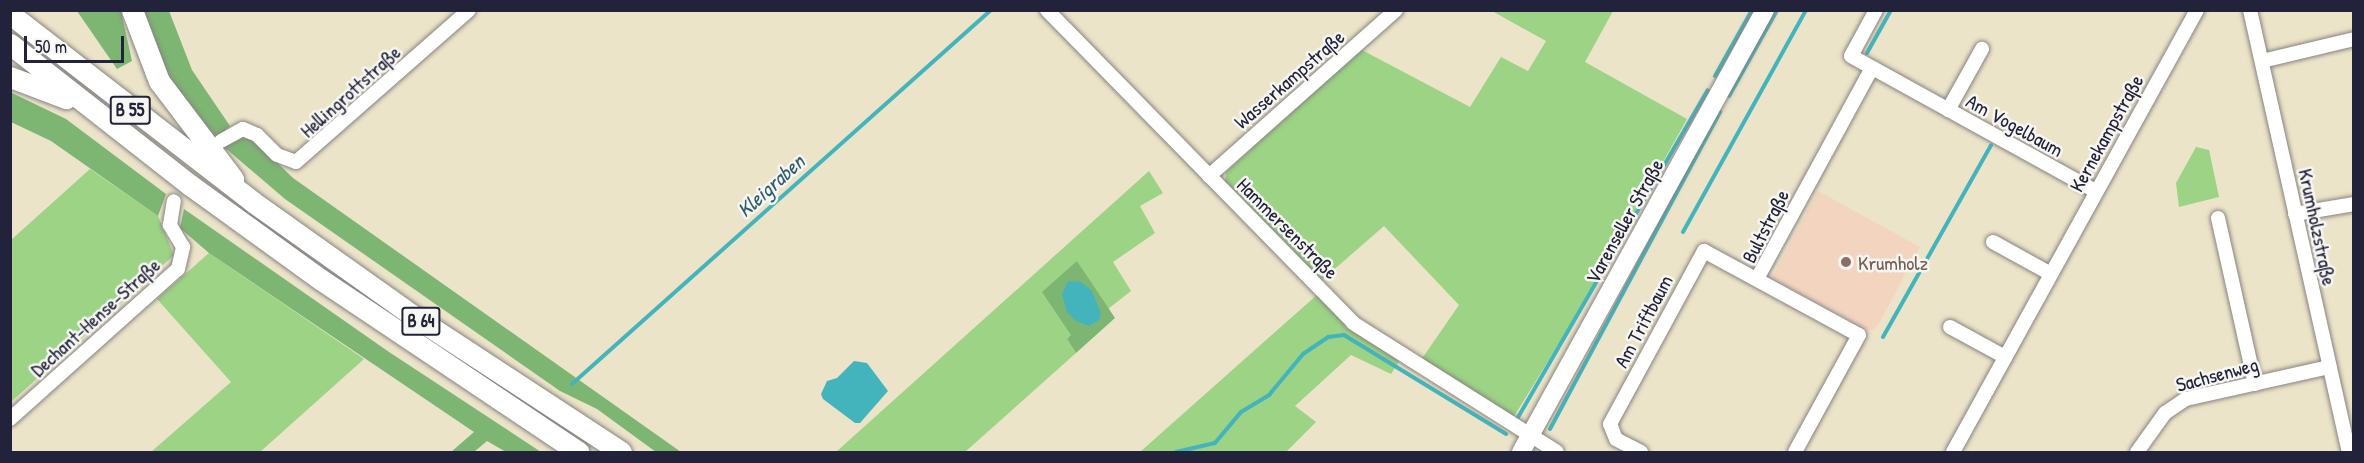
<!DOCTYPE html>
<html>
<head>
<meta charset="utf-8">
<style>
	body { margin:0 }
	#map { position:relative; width:2364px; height:463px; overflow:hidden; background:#ece4c8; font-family:"Patrick Hand",sans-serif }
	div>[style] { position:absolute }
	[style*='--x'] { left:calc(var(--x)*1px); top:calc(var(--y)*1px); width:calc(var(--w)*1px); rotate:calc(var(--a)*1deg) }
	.built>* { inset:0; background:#f3d4be }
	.green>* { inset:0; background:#9cd384 }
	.forest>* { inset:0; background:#7db572 }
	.water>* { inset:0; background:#44b4bc }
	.stream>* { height:4px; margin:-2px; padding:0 2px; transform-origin:2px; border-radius:2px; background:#44b4bc }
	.roads { filter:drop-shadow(0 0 2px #878382) drop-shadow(0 0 2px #878382) }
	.minor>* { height:14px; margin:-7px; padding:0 7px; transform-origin:7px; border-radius:7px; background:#fff }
	.major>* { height:18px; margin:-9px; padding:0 9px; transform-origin:9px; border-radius:9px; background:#fff }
	.highway>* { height:21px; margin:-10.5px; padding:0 10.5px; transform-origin:10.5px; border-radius:10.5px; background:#fff }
	.dots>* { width:16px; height:16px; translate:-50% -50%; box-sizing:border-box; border:3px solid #f6f6f2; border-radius:50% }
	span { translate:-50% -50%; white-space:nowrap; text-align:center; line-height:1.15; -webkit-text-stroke:5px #f6f6f2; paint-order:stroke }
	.shield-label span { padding:2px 4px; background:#f6f6f2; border:2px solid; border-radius:4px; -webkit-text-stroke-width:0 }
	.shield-label { font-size:18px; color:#22223b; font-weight:700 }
	.street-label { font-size:20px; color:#22223b }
	.education-label { font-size:20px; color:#785e54 }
	.left { translate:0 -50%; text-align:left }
	.water-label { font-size:21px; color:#305c6f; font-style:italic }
	.frame { position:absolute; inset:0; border:12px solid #22223b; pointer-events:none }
	.scale { position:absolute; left:24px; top:36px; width:100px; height:27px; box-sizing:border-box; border:3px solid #22223b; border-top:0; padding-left:8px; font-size:18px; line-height:21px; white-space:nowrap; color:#22223b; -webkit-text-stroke:4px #f6f6f2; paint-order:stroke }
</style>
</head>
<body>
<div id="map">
	<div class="built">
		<i style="clip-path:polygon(1818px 191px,1920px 247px,1877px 327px,1870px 331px,1772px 278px)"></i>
	</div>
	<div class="green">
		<i style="clip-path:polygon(1492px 11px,1613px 11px,1585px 62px,1687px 119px,1587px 298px,1513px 418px,1421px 360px,1459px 305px,1384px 226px,1322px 280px,1225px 181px,1226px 172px,1360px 49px,1470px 107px,1501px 57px,1528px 71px,1546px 41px)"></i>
		<i style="clip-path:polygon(2196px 147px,2209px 150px,2219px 197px,2179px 207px,2176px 183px)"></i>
		<i style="clip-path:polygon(90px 169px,158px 216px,174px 255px,12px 401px,11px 240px)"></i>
		<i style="clip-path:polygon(1149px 171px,1163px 193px,1140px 206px,1155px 233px,1113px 262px,1131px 291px,1108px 309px,1077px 261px,1072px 335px,1067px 339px,1076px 353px,965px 452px,836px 452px)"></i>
		<i style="clip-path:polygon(209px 253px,364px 359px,260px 452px,151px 452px,231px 382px,157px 299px)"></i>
		<i style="clip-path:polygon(1318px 294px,1400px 360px,1391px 374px,1351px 355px,1295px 406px,1316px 422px,1286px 452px,1140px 452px)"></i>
	</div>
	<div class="forest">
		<i style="clip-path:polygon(77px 11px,121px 11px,132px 61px,117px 69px)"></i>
		<i style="clip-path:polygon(141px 11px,169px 11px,192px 70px,230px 126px,216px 139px,167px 75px)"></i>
		<i style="clip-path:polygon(10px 92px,66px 119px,166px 194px,158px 216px,51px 141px,11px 122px)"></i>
		<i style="clip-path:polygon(242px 138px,254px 140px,293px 178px,681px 452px,656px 452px,597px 409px,560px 391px,285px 199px,224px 147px)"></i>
		<i style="clip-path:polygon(184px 209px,389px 352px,541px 452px,506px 452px,487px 441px,474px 452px,451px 452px,474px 432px,209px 253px,180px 228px)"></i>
		<i style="clip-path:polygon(1077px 261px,1115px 318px,1076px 353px,1067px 339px,1071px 335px,1042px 292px)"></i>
	</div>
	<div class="water">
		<i style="clip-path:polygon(1068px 281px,1081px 282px,1092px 291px,1101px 313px,1099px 320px,1089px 326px,1076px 321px,1067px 312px,1062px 294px)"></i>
		<i style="clip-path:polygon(854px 361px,867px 363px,888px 391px,860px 423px,855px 423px,823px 399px,821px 394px,827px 381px,837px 378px)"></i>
	</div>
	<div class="stream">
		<i style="--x:1867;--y:53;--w:49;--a:-60.8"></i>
		<i style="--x:1715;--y:76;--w:76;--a:-60.7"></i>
		<i style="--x:1729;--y:96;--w:98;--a:-60.8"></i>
		<i style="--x:1683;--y:232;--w:254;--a:-61"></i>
		<i style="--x:1883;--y:337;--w:220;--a:-60.6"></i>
		<i style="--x:572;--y:384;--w:562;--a:-41.75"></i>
		<i style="--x:1517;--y:419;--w:380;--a:-59.9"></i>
		<i style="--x:1550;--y:429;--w:360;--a:-61.8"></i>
		<i style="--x:1176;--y:452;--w:40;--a:-13"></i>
		<i style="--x:1215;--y:443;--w:40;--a:-50"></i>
		<i style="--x:1241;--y:412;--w:33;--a:-31"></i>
		<i style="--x:1269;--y:395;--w:53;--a:-50.3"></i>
		<i style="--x:1303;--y:354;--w:30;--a:-34"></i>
		<i style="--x:1328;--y:337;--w:16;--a:-7"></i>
		<i style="--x:1344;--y:335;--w:190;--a:31.4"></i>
	</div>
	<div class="roads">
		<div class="minor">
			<i style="--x:1047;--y:10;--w:438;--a:45.6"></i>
			<i style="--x:1353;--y:323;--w:241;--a:32.3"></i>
			<i style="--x:1876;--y:10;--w:52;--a:118.5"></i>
			<i style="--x:1851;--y:56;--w:280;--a:28.9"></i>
			<i style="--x:2250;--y:10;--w:453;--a:77.4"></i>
			<i style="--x:2262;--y:61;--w:95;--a:-13.4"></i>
			<i style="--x:1948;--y:110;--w:70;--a:-60.9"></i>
			<i style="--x:221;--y:141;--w:25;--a:-29"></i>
			<i style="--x:243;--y:129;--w:15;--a:23"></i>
			<i style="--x:257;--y:135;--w:28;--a:45"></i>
			<i style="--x:277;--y:155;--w:20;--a:20"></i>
			<i style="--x:296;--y:162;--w:230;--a:-41.3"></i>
			<i style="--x:1209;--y:176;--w:250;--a:-41.6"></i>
			<i style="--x:2295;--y:214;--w:60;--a:-9.6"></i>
			<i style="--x:2218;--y:218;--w:170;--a:77.4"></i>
			<i style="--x:1993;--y:242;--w:66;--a:28.9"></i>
			<i style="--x:1758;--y:277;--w:238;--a:-61.4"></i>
			<i style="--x:1950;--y:327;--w:63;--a:28.6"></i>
			<i style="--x:10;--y:419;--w:225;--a:-41.8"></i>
			<i style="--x:178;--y:269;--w:23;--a:-77"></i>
			<i style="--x:183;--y:247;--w:26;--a:-121"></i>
			<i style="--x:170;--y:225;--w:24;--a:-81"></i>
			<i style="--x:1641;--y:452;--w:28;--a:-153"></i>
			<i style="--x:1616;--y:439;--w:16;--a:-112"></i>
			<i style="--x:1610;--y:424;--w:197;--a:-61.5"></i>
			<i style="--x:1704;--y:251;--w:176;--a:28.5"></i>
			<i style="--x:1859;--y:335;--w:133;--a:118.7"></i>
			<i style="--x:1953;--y:452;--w:505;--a:-61.1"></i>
			<i style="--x:2137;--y:452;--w:48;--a:-54.3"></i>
			<i style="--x:2165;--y:413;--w:25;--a:-34"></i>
			<i style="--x:2186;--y:399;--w:147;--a:-12.6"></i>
		</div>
		<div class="major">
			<i style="--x:1521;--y:452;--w:505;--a:-61.1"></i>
		</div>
		<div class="highway">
			<i style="--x:132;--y:10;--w:76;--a:69.2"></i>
			<i style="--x:159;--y:81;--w:123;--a:52.9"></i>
			<i style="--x:10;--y:14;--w:307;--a:37.7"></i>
			<i style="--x:253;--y:202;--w:199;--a:35.4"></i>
			<i style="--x:415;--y:317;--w:246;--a:33.2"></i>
			<i style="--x:10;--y:44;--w:229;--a:38.1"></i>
			<i style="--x:190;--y:185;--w:160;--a:35.9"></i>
			<i style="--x:320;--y:279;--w:311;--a:33.8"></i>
			<i style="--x:10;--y:77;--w:60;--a:20.6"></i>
		</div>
	</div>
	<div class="dots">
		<i style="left:1846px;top:262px;background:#8d6e63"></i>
	</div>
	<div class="shield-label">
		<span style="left:130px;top:110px">B 55</span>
		<span style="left:421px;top:321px">B 64</span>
	</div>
	<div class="street-label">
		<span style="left:1289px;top:79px;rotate:-41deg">Wasserkampstraße</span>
		<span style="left:350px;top:91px;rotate:-42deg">Hellingrottstraße</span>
		<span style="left:2015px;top:125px;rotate:29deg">Am Vogelbaum</span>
		<span style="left:2106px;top:133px;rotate:-61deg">Kernekampstraße</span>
		<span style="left:1624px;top:221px;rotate:-61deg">Varenseller Straße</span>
		<span style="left:1765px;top:226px;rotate:-63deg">Bultstraße</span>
		<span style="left:2318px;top:227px;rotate:78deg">Krumholzstraße</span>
		<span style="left:1288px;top:228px;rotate:45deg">Hammersenstraße</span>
		<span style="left:95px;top:317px;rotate:-42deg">Dechant-Hense-Straße</span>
		<span style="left:1643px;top:321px;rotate:-62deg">Am Triftbaum</span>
		<span style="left:2217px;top:374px;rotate:-15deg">Sachsenweg</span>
	</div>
	<div class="education-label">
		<span class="left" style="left:1858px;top:262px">Krumholz</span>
	</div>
	<div class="water-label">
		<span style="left:771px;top:186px;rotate:-42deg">Kleigraben</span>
	</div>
	<div class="frame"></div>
	<div class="scale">50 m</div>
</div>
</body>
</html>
